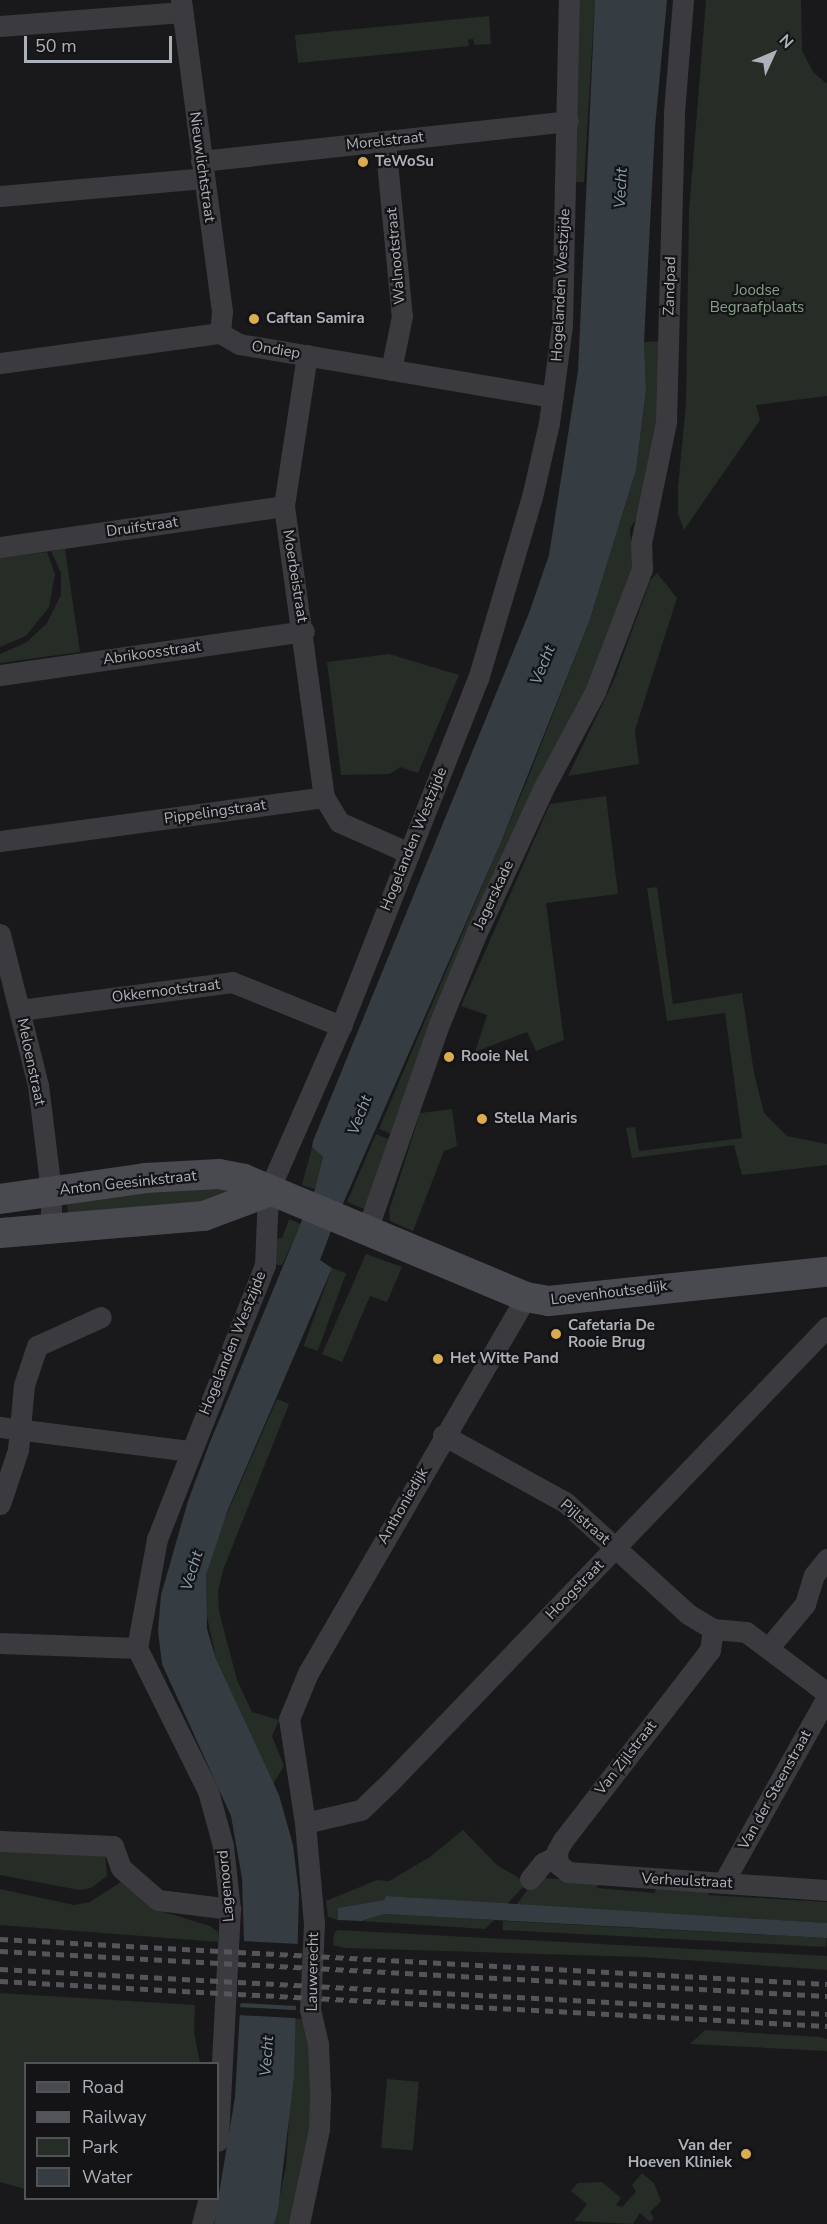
<!DOCTYPE html>
<html>
<head>
<meta charset="utf-8">
<style>
	body { margin:0 }
	#map { position:relative; width:827px; height:2224px; overflow:hidden; background:#19191b; font-family:"Nunito Sans",sans-serif }
	div>[style] { position:absolute }
	[style*='--x'] { left:calc(var(--x)*1px); top:calc(var(--y)*1px); width:calc(var(--w)*1px); rotate:calc(var(--a)*1deg) }
	.green>* { inset:0; background:#262c26; transform-origin:0 0 }
	.water>* { inset:0; background:#353c42 }
	.pier>* { inset:0; background:#19191b; transform-origin:0 0 }
	.street>* { height:21px; margin:-10.5px; padding:0 10.5px; transform-origin:10.5px; border-radius:10.5px; background:#3b3b3f }
	.secondary>* { height:30px; margin:-15px; padding:0 15px; transform-origin:15px; border-radius:15px; background:#494a4f }
	.rail>* { height:4.5px; margin-top:-2.25px; transform-origin:0; background:repeating-linear-gradient(90deg,#54555a 0 8px,transparent 0 14px) }
	.dots>* { width:16px; height:16px; translate:-50% -50%; box-sizing:border-box; border:3px solid #141416; border-radius:50% }
	span { translate:-50% -50%; white-space:nowrap; text-align:center; line-height:1.15; -webkit-text-stroke:4.5px #141416; paint-order:stroke }
	.street-label { font-size:15px; color:#adb1b9 }
	.poi-label { font-size:15px; color:#adb1b9; font-weight:700 }
	.left { translate:0 -50%; text-align:left }
	.right { translate:-100% -50%; text-align:right }
	.park-label { font-size:15px; color:#87a188 }
	.water-label { font-size:16px; color:#899daf; font-style:italic }
	.legend { position:absolute; left:24px; top:2062px; width:195px; height:138px; box-sizing:border-box; background:#141416; border:2px solid #515357; margin:0; padding:8px 10px; list-style:none; font-size:18px; color:#adb1b9 }
	.legend li { display:flex; align-items:center; gap:12px; height:30px }
	.legend b { width:30px; border:2px solid #515357 }
	.north { position:absolute; left:743px; top:24px; width:60px; height:60px; -webkit-text-stroke:4px #141416; paint-order:stroke; rotate:46deg; font-size:16px; font-weight:700; line-height:24px; text-align:center; color:#adb1b9 }
	.north::after { content:''; display:block; margin:auto; width:21px; height:27px; background:#adb1b9; clip-path:polygon(50% 0,100% 100%,50% 72%,0 100%) }
	.scale { position:absolute; left:24px; top:36px; width:148px; height:27px; box-sizing:border-box; border:3px solid #adb1b9; border-top:0; padding-left:8px; font-size:18px; line-height:21px; white-space:nowrap; color:#adb1b9; -webkit-text-stroke:4px #141416; paint-order:stroke }
</style>
</head>
<body>
<div id="map">
	<div class="green">
		<i style="clip-path:polygon(575px 0,595px 0,584px 182px,575px 182px)"></i>
		<i style="clip-path:polygon(706px 0,801px 0,802px 51px,814px 73px,827px 84px,827px 396px,756px 405px,760px 420px,684px 530px,678px 514px,678px 487px,686px 403px,689px 211px)"></i>
		<i style="clip-path:polygon(489px 16px,491px 44px,475px 45px,473px 39px,468px 40px,469px 46px,298px 63px,295px 35px)"></i>
		<i style="clip-path:polygon(662px 341px,658px 424px,642px 509px,630px 529px,631px 542px,639px 551px,625px 597px,366px 1209px,359px 1207px,347px 1202px,376px 1134px,389px 1139px,391px 1134px,379px 1129px,526px 783px,589px 622px,636px 470px,646px 390px,644px 342px)"></i>
		<i style="clip-path:polygon(65px 549px,80px 652px,0 663px,0 654px,27px 642px,47px 623px,61px 595px,61px 573px,51px 551px)"></i>
		<i style="clip-path:polygon(47px 552px,55px 574px,49px 607px,26px 636px,0 647px,0 558px)"></i>
		<i style="clip-path:polygon(657px 573px,677px 598px,635px 730px,639px 764px,568px 776px,614px 680px,650px 581px)"></i>
		<i style="clip-path:polygon(389px 654px,459px 675px,418px 773px,400px 767px,390px 774px,341px 775px,327px 662px)"></i>
		<i style="clip-path:polygon(606px 796px,618px 894px,546px 903px,564px 1040px,536px 1051px,527px 1032px,475px 1052px,487px 1015px,461px 1006px,550px 804px)"></i>
		<i style="clip-path:polygon(657px 887px,673px 1004px,742px 993px,754px 1073px,764px 1113px,787px 1136px,827px 1144px,827px 1165px,742px 1175px,734px 1145px,632px 1158px,626px 1128px,635px 1127px,639px 1151px,742px 1138px,725px 1013px,667px 1021px,647px 888px)"></i>
		<i style="clip-path:polygon(452px 1109px,457px 1146px,444px 1151px,413px 1231px,390px 1221px,389px 1211px,420px 1113px)"></i>
		<i style="clip-path:polygon(312px 1147px,323px 1157px,315px 1189px,302px 1185px)"></i>
		<i style="clip-path:polygon(232px 1181px,232px 1198px,69px 1221px,67px 1205px,72px 1204px,71px 1194px)"></i>
		<i style="clip-path:polygon(289px 1219px,301px 1224px,282px 1265px,278px 1265px,275px 1263px,275px 1239px,282px 1238px)"></i>
		<i style="clip-path:polygon(366px 1254px,402px 1267px,387px 1302px,370px 1296px,342px 1362px,322px 1354px)"></i>
		<i style="left:332px;top:1268px;width:15px;height:83px;rotate:20deg"></i>
		<i style="clip-path:polygon(277px 1399px,289px 1404px,223px 1570px,218px 1592px,219px 1611px,237px 1680px,252px 1712px,279px 1720px,272px 1736px,284px 1766px,273px 1784px,216px 1659px,204px 1602px,206px 1575px,216px 1539px)"></i>
		<i style="clip-path:polygon(463px 1830px,497px 1865px,524px 1881px,525px 1885px,507px 1904px,386px 1896px,384px 1900px,339px 1908px,338px 1920px,328px 1917px,326px 1901px,377px 1880px,389px 1881px,430px 1857px)"></i>
		<i style="clip-path:polygon(0 1850px,105px 1853px,107px 1876px,91px 1888px,79px 1890px,0 1875px)"></i>
		<i style="clip-path:polygon(542px 1878px,597px 1881px,597px 1888px,655px 1893px,656px 1884px,709px 1888px,708px 1895px,827px 1902px,827px 1923px,516px 1905px,535px 1880px)"></i>
		<i style="clip-path:polygon(121px 1882px,154px 1909px,210px 1926px,218px 1932px,218px 1942px,0 1925px,0 1889px,74px 1905px,90px 1902px)"></i>
		<i style="clip-path:polygon(384px 1914px,494px 1920px,485px 1929px,361px 1921px)"></i>
		<i style="left:503px;top:1921px;width:324px;height:9px;rotate:3deg"></i>
		<i style="clip-path:polygon(338px 1930px,827px 1956px,827px 1970px,641px 1957px,345px 1948px,333px 1945px,334px 1933px)"></i>
		<i style="clip-path:polygon(0 1993px,195px 2005px,194px 2032px,200px 2063px,26px 2064px,25px 2189px,0 2182px)"></i>
		<i style="clip-path:polygon(295px 2019px,308px 2019px,314px 2120px,290px 2224px,274px 2224px,286px 2166px)"></i>
		<i style="clip-path:polygon(705px 2030px,820px 2037px,827px 2039px,827px 2051px,690px 2044px)"></i>
		<i style="left:387px;top:2079px;width:32px;height:69px;rotate:5deg"></i>
		<i style="clip-path:polygon(642px 2173px,654px 2183px,661px 2201px,650px 2212px,654px 2218px,650px 2222px,640px 2213px,633px 2224px,574px 2221px,587px 2204px,571px 2191px,578px 2183px,602px 2182px,621px 2198px,616px 2205px,622px 2207px,636px 2192px,632px 2185px)"></i>
	</div>
	<div class="water">
		<i style="clip-path:polygon(595px 0,667px 0,655px 127px,644px 342px,646px 390px,636px 470px,589px 622px,501px 842px,331px 1231px,320px 1260px,332px 1268px,227px 1512px,206px 1575px,207px 1629px,216px 1659px,279px 1795px,293px 1845px,299px 1894px,294px 2077px,278px 2210px,274px 2224px,214px 2224px,235px 2097px,244px 1941px,242px 1878px,231px 1816px,162px 1664px,158px 1631px,161px 1595px,188px 1501px,210px 1442px,315px 1189px,323px 1157px,312px 1147px,313px 1141px,529px 613px,549px 555px,578px 371px)"></i>
		<i style="clip-path:polygon(386px 1896px,827px 1923px,827px 1938px,384px 1914px,361px 1921px,338px 1920px,338px 1908px,384px 1900px)"></i>
	</div>
	<div class="pier">
		<i style="left:241px;top:1941px;width:59px;height:62px;rotate:3deg"></i>
		<i style="left:238px;top:2007px;width:60px;height:8px;rotate:3deg"></i>
	</div>
	<div class="street">
		<i style="--x:181;--y:0;--w:314;--a:82.5"></i>
		<i style="--x:222;--y:311;--w:22;--a:95"></i>
		<i style="--x:0;--y:26;--w:183;--a:-4.4"></i>
		<i style="--x:385;--y:141;--w:176;--a:84.5"></i>
		<i style="--x:402;--y:316;--w:55;--a:101.5"></i>
		<i style="--x:201;--y:161;--w:369;--a:-6.2"></i>
		<i style="--x:0;--y:196;--w:205;--a:-5"></i>
		<i style="--x:307;--y:355;--w:153;--a:98.7"></i>
		<i style="--x:284;--y:506;--w:294;--a:82.2"></i>
		<i style="--x:324;--y:797;--w:29;--a:59"></i>
		<i style="--x:339;--y:822;--w:77;--a:23.9"></i>
		<i style="--x:0;--y:363;--w:222;--a:-7.8"></i>
		<i style="--x:220;--y:333;--w:22;--a:30"></i>
		<i style="--x:239;--y:344;--w:318;--a:9.6"></i>
		<i style="--x:0;--y:547;--w:287;--a:-8.2"></i>
		<i style="--x:0;--y:675;--w:307;--a:-8.2"></i>
		<i style="--x:0;--y:841;--w:327;--a:-7.7"></i>
		<i style="--x:0;--y:934;--w:156;--a:75.9"></i>
		<i style="--x:38;--y:1085;--w:107;--a:83"></i>
		<i style="--x:51;--y:1191;--w:39;--a:90"></i>
		<i style="--x:20;--y:1010;--w:214;--a:-7.5"></i>
		<i style="--x:232;--y:982;--w:118;--a:22"></i>
		<i style="--x:367;--y:1230;--w:220;--a:-70.7"></i>
		<i style="--x:440;--y:1022;--w:97;--a:-67.7"></i>
		<i style="--x:477;--y:932;--w:157;--a:-65.2"></i>
		<i style="--x:543;--y:789;--w:110;--a:-61.8"></i>
		<i style="--x:595;--y:692;--w:132;--a:-69.1"></i>
		<i style="--x:642;--y:569;--w:26;--a:-92"></i>
		<i style="--x:641;--y:543;--w:124;--a:-78.3"></i>
		<i style="--x:666;--y:422;--w:310;--a:-88.5"></i>
		<i style="--x:674;--y:112;--w:112;--a:-85.4"></i>
		<i style="--x:0;--y:1427;--w:192;--a:7.2"></i>
		<i style="--x:443;--y:1435;--w:139;--a:28.8"></i>
		<i style="--x:565;--y:1502;--w:166;--a:42.3"></i>
		<i style="--x:688;--y:1614;--w:29;--a:31"></i>
		<i style="--x:713;--y:1629;--w:33;--a:5"></i>
		<i style="--x:746;--y:1632;--w:101;--a:37"></i>
		<i style="--x:0;--y:1504;--w:57;--a:-71.6"></i>
		<i style="--x:18;--y:1450;--w:65;--a:-84.7"></i>
		<i style="--x:24;--y:1385;--w:41;--a:-71.6"></i>
		<i style="--x:37;--y:1346;--w:70;--a:-24.4"></i>
		<i style="--x:713;--y:1629;--w:21;--a:98"></i>
		<i style="--x:710;--y:1650;--w:240;--a:127.7"></i>
		<i style="--x:563;--y:1840;--w:13;--a:119"></i>
		<i style="--x:557;--y:1851;--w:13;--a:86"></i>
		<i style="--x:558;--y:1864;--w:13;--a:39"></i>
		<i style="--x:568;--y:1872;--w:260;--a:4"></i>
		<i style="--x:0;--y:1643;--w:137;--a:2.1"></i>
		<i style="--x:770;--y:1646;--w:55;--a:-50.2"></i>
		<i style="--x:805;--y:1604;--w:30;--a:-73"></i>
		<i style="--x:814;--y:1575;--w:21;--a:-51"></i>
		<i style="--x:137;--y:1648;--w:111;--a:-79.6"></i>
		<i style="--x:157;--y:1539;--w:295;--a:-68.5"></i>
		<i style="--x:265;--y:1265;--w:73;--a:-87.6"></i>
		<i style="--x:268;--y:1192;--w:181;--a:-66.3"></i>
		<i style="--x:341;--y:1026;--w:373;--a:-68.5"></i>
		<i style="--x:478;--y:679;--w:190;--a:-73.5"></i>
		<i style="--x:532;--y:497;--w:76;--a:-77.1"></i>
		<i style="--x:549;--y:423;--w:98;--a:-82.4"></i>
		<i style="--x:562;--y:326;--w:326;--a:-88.8"></i>
		<i style="--x:137;--y:1648;--w:160;--a:63.6"></i>
		<i style="--x:208;--y:1791;--w:57;--a:74.7"></i>
		<i style="--x:223;--y:1846;--w:63;--a:83.7"></i>
		<i style="--x:230;--y:1909;--w:232;--a:93"></i>
		<i style="--x:305;--y:1823;--w:57;--a:-13.1"></i>
		<i style="--x:361;--y:1810;--w:40;--a:-44"></i>
		<i style="--x:390;--y:1782;--w:631;--a:-46.16"></i>
		<i style="--x:0;--y:1841;--w:113;--a:2.5"></i>
		<i style="--x:113;--y:1846;--w:23;--a:70"></i>
		<i style="--x:121;--y:1868;--w:49;--a:40.9"></i>
		<i style="--x:158;--y:1900;--w:73;--a:7.1"></i>
		<i style="--x:530;--y:1879;--w:21;--a:-51"></i>
		<i style="--x:543;--y:1863;--w:15;--a:-28"></i>
		<i style="--x:723;--y:1883;--w:213;--a:-60.8"></i>
		<i style="--x:202;--y:2224;--w:27;--a:-75"></i>
		<i style="--x:299;--y:2224;--w:97;--a:-78.1"></i>
		<i style="--x:319;--y:2129;--w:36;--a:-88"></i>
		<i style="--x:320;--y:2093;--w:49;--a:-92.3"></i>
		<i style="--x:318;--y:2044;--w:36;--a:-103"></i>
		<i style="--x:310;--y:2009;--w:85;--a:-87.3"></i>
		<i style="--x:314;--y:1924;--w:101;--a:-95.1"></i>
		<i style="--x:305;--y:1823;--w:105;--a:-98.7"></i>
		<i style="--x:289;--y:1719;--w:50;--a:-67.6"></i>
		<i style="--x:308;--y:1673;--w:435;--a:-59.9"></i>
	</div>
	<div class="secondary">
		<i style="--x:0;--y:1199;--w:147;--a:-8.2"></i>
		<i style="--x:145;--y:1178;--w:74;--a:-3.1"></i>
		<i style="--x:219;--y:1174;--w:25;--a:11"></i>
		<i style="--x:244;--y:1179;--w:306;--a:22.7"></i>
		<i style="--x:526;--y:1297;--w:23;--a:10"></i>
		<i style="--x:549;--y:1301;--w:280;--a:-6"></i>
		<i style="--x:0;--y:1233;--w:205;--a:-4.8"></i>
		<i style="--x:204;--y:1216;--w:68;--a:-20.6"></i>
	</div>
	<div class="rail">
		<i style="--x:0;--y:1939;--w:828;--a:3.11"></i>
		<i style="--x:0;--y:1951;--w:828;--a:3.11"></i>
		<i style="--x:0;--y:1969;--w:828;--a:3.11"></i>
		<i style="--x:0;--y:1981;--w:828;--a:3.11"></i>
	</div>
	<div class="dots">
		<i style="left:363px;top:162px;background:#dcad50"></i>
		<i style="left:254px;top:319px;background:#dcad50"></i>
		<i style="left:449px;top:1057px;background:#dcad50"></i>
		<i style="left:482px;top:1119px;background:#dcad50"></i>
		<i style="left:556px;top:1334px;background:#dcad50"></i>
		<i style="left:438px;top:1359px;background:#dcad50"></i>
		<i style="left:746px;top:2154px;background:#dcad50"></i>
	</div>
	<div class="street-label">
		<span style="left:385px;top:141px;rotate:-6deg">Morelstraat</span>
		<span style="left:202px;top:167px;rotate:82deg">Nieuwlichtstraat</span>
		<span style="left:396px;top:256px;rotate:-95deg">Walnootstraat</span>
		<span style="left:561px;top:285px;rotate:-87deg">Hogelanden Westzijde</span>
		<span style="left:670px;top:286px;rotate:-88deg">Zandpad</span>
		<span style="left:276px;top:350px;rotate:9deg">Ondiep</span>
		<span style="left:142px;top:527px;rotate:-8deg">Druifstraat</span>
		<span style="left:295px;top:576px;rotate:81deg">Moerbeistraat</span>
		<span style="left:152px;top:653px;rotate:-8deg">Abrikoosstraat</span>
		<span style="left:215px;top:812px;rotate:-8deg">Pippelingstraat</span>
		<span style="left:414px;top:839px;rotate:-68deg">Hogelanden Westzijde</span>
		<span style="left:494px;top:895px;rotate:-65deg">Jagerskade</span>
		<span style="left:166px;top:991px;rotate:-7deg">Okkernootstraat</span>
		<span style="left:31px;top:1062px;rotate:78deg">Meloenstraat</span>
		<span style="left:128px;top:1183px;rotate:-6deg">Anton Geesinkstraat</span>
		<span style="left:609px;top:1293px;rotate:-7deg">Loevenhoutsedijk</span>
		<span style="left:233px;top:1343px;rotate:-68deg">Hogelanden Westzijde</span>
		<span style="left:403px;top:1506px;rotate:-60deg">Anthoniedijk</span>
		<span style="left:585px;top:1522px;rotate:41deg">Pijlstraat</span>
		<span style="left:575px;top:1590px;rotate:-46deg">Hoogstraat</span>
		<span style="left:626px;top:1758px;rotate:-52deg">Van Zijlstraat</span>
		<span style="left:775px;top:1790px;rotate:-61deg">Van der Steenstraat</span>
		<span style="left:687px;top:1881px;rotate:3deg">Verheulstraat</span>
		<span style="left:226px;top:1886px;rotate:-95deg">Lagenoord</span>
		<span style="left:313px;top:1972px;rotate:-89deg">Lauwerecht</span>
	</div>
	<div class="poi-label">
		<span class="left" style="left:375px;top:162px">TeWoSu</span>
		<span class="left" style="left:266px;top:319px">Caftan Samira</span>
		<span class="left" style="left:461px;top:1057px">Rooie Nel</span>
		<span class="left" style="left:494px;top:1119px">Stella Maris</span>
		<span class="left" style="left:568px;top:1334px">Cafetaria De<br>Rooie Brug</span>
		<span class="left" style="left:450px;top:1359px">Het Witte Pand</span>
		<span class="right" style="left:732px;top:2154px">Van der<br>Hoeven Kliniek</span>
	</div>
	<div class="park-label">
		<span style="left:757px;top:299px">Joodse<br>Begraafplaats</span>
	</div>
	<div class="water-label">
		<span style="left:621px;top:188px;rotate:-87deg">Vecht</span>
		<span style="left:543px;top:665px;rotate:-68deg">Vecht</span>
		<span style="left:360px;top:1115px;rotate:-69deg">Vecht</span>
		<span style="left:192px;top:1571px;rotate:-73deg">Vecht</span>
		<span style="left:267px;top:2056px;rotate:-86deg">Vecht</span>
	</div>
	<ul class="legend">
	<li><b style="height:8px;background:#494a4f"></b>Road</li>
	<li><b style="height:8px;background:#54555a"></b>Railway</li>
	<li><b style="height:16px;background:#262c26"></b>Park</li>
	<li><b style="height:16px;background:#353c42"></b>Water</li>
	</ul>
	<div class="north">N</div>
	<div class="scale">50 m</div>
</div>
</body>
</html>
